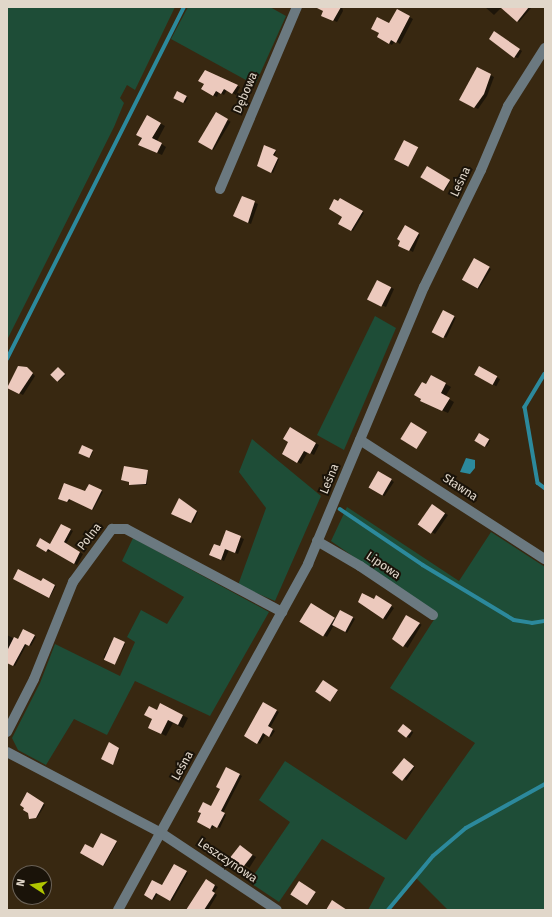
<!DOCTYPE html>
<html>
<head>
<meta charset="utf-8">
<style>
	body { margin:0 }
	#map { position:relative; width:552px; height:917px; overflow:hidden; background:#382811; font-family:"Fira Sans",sans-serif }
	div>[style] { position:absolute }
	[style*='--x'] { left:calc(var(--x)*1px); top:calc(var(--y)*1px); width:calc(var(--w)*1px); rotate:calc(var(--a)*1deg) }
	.green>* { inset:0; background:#1e4d37 }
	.water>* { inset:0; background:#2c899c }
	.shadow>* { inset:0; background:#0007; transform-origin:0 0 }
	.stream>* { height:3.5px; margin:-1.75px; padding:0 1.75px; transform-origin:1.75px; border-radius:1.75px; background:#2c899c }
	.building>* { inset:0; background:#ecc9bd; transform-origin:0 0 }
	.minor>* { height:10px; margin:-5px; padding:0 5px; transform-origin:5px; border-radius:5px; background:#6b7980 }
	span { translate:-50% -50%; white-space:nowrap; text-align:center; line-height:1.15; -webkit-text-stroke:4px #1a1309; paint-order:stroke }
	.street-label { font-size:12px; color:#e1d7ca }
	.frame { position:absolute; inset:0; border:8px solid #e1d7ca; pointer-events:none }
	.north { position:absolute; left:12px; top:865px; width:40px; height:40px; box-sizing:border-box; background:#1a1309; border:1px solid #6a6156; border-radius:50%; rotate:282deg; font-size:11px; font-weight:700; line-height:16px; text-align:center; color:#e1d7ca }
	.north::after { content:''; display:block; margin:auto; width:14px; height:18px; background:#b0c501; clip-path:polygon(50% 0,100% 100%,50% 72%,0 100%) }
</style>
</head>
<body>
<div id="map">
	<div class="green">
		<i style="clip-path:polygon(7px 7px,175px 7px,135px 90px,127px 85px,120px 98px,124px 103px,114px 127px,7px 340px)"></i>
		<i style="clip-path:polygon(188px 7px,270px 7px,286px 16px,255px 85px,171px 39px)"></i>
		<i style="clip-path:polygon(375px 316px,396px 328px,344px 450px,317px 435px)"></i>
		<i style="clip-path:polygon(252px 439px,321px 496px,275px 601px,238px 585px,266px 508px,239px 472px)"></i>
		<i style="clip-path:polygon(347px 507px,459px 581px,491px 532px,545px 567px,545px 910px,448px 910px,415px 877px,387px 910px,368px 910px,385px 878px,322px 839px,279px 902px,249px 882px,290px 822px,259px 800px,285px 761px,406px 840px,475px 743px,390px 688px,437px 615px,331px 541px)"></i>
		<i style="clip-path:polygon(133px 538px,269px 612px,210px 716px,135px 681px,107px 735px,74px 719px,46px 765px,18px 750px,12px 738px,40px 683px,55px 644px,120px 676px,135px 642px,127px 637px,141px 610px,167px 624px,184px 597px,122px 561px)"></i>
	</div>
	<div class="water">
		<i style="clip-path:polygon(466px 458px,475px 460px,475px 468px,470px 474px,460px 472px)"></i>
	</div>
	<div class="shadow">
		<i style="clip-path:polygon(326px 7px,342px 7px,343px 11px,337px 22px,326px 17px)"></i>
		<i style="clip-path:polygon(485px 7px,532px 7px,519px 22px,502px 7px,494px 15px)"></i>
		<i style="clip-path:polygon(397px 10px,413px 19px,400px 44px,395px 41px,392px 45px,378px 37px,389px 25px)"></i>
		<i style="clip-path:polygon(497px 34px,522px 51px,518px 58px,515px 57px)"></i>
		<i style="clip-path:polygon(477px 68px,494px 77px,487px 96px,478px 109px,461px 100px)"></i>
		<i style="clip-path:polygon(237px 86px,240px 87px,236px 95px,227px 90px,224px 95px,219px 92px,217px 97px,202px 89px)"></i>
		<i style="clip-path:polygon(178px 92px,188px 98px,185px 103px,174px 98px)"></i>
		<i style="left:216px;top:113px;width:17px;height:33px;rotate:31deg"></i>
		<i style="clip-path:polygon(147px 116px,165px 126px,157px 141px,166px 147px,162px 155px,139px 145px)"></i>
		<i style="left:405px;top:141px;width:15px;height:21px;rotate:32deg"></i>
		<i style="clip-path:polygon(264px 146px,276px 152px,274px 157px,279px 159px,273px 173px,258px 166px)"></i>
		<i style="left:428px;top:168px;width:26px;height:11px;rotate:29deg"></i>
		<i style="clip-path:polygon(243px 197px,258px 204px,251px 224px,238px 218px)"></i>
		<i style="clip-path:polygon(340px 199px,364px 213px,353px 231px,340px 223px,344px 216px)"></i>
		<i style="clip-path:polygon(405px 227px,420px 235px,413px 252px,403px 247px)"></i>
		<i style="left:475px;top:259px;width:19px;height:24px;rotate:32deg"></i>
		<i style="clip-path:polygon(377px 281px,394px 289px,386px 307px,372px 301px)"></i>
		<i style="left:443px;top:312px;width:14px;height:22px;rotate:25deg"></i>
		<i style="clip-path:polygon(26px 367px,35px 376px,23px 395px,9px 388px)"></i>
		<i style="left:480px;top:368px;width:23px;height:8px;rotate:29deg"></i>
		<i style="clip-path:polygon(60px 369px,66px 375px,58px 382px,57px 381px)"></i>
		<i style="clip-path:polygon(432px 376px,451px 387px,445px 397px,454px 402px,448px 413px,426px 403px,426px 386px)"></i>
		<i style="left:412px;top:423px;width:18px;height:18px;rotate:34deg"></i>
		<i style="clip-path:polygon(290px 429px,319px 445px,314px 455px,308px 452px,301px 464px,283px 454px,290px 441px)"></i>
		<i style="left:479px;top:434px;width:13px;height:7px;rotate:29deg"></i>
		<i style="clip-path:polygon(82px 446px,93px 452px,90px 458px,79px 453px)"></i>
		<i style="clip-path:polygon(148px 471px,147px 485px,131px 485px,130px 482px,122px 480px)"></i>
		<i style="left:379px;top:472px;width:18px;height:17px;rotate:34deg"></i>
		<i style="clip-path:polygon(89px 485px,103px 492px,93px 510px,71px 498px,69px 502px,59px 498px,85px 492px)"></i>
		<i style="clip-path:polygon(180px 500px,198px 512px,193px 523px,172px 514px)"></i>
		<i style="clip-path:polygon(435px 507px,448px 515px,435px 534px,418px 524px)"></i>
		<i style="clip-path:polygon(61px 525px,73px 531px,66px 544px,83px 554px,77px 565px,51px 549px,49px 552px,37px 546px,51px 545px)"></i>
		<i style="clip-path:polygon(227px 532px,244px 539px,238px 554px,229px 550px,224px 561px,214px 556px)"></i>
		<i style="clip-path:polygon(14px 578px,41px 583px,43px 579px,56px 586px,50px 597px)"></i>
		<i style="clip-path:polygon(376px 597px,394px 608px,386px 620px,359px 602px,374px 600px)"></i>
		<i style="clip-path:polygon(311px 604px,336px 620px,341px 611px,355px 619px,347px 633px,334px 625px,327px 637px,301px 621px)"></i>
		<i style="left:407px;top:616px;width:17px;height:27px;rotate:31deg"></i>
		<i style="clip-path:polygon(24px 630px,36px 637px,31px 646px,27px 644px,15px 666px,7px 662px,7px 635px,19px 641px)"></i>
		<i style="left:114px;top:638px;width:13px;height:22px;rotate:29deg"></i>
		<i style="left:323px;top:681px;width:18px;height:12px;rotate:34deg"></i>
		<i style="clip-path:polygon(263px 703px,279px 712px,270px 728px,275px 731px,271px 737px,266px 734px,260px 744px,245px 736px)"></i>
		<i style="clip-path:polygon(161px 704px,188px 718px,183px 728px,173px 723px,166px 736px,154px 730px,153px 719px)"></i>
		<i style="left:403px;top:726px;width:12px;height:7px;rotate:31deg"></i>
		<i style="left:109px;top:744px;width:12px;height:16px;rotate:24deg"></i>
		<i style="left:404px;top:760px;width:13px;height:16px;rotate:32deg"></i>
		<i style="clip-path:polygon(227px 768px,242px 776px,223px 813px,226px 815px,220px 828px,214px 825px,213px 829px,198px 821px,204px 803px,212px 807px,221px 789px)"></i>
		<i style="clip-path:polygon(27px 793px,45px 805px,37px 818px,30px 818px)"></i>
		<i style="clip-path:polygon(102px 834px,117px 843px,104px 866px,82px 852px,93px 849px)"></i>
		<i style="left:240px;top:847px;width:19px;height:13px;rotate:32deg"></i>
		<i style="clip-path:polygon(174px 865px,188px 873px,172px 901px,158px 893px,154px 900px,145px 895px,162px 886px)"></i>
		<i style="clip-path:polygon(207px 880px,218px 887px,214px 893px,217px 895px,208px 910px,188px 910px)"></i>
		<i style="left:299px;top:882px;width:20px;height:13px;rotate:33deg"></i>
	</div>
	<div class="stream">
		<i style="--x:7;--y:359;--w:394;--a:-63.3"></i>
		<i style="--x:545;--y:374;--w:39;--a:121"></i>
		<i style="--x:525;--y:407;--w:77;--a:80.3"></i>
		<i style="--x:538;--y:483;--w:9;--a:36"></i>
		<i style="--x:340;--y:509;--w:100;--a:34"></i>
		<i style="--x:423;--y:565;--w:106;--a:31.1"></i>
		<i style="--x:514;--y:620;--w:18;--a:9"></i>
		<i style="--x:532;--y:623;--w:13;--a:-9"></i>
		<i style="--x:388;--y:910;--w:70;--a:-50.2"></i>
		<i style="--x:433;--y:856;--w:43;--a:-40.3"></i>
		<i style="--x:466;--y:828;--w:90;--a:-29.1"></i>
	</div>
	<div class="building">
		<i style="clip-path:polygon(315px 7px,341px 7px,333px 21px,321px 16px,323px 11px)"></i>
		<i style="clip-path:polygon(500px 7px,529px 7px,517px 22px)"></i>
		<i style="clip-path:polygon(397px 9px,410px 16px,396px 43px,391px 40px,389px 44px,377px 37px,379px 33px,371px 29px,377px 17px,389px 23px)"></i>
		<i style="clip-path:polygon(494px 31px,520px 49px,514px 58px,489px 39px)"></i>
		<i style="clip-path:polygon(477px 67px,491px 74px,484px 94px,474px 108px,459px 100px)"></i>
		<i style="clip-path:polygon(205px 70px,238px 85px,232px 94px,224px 89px,221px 94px,216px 91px,213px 96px,201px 89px,204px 84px,198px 81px)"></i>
		<i style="left:177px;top:91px;width:11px;height:8px;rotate:27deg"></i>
		<i style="clip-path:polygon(216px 112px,228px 119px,212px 150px,198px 142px)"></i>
		<i style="clip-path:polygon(147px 115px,161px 123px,152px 138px,162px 143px,157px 153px,138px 145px,142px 138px,136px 135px)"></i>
		<i style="left:404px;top:140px;width:16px;height:22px;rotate:27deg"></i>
		<i style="clip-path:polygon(264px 145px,276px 150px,273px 155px,278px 158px,271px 173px,257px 166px)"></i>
		<i style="left:427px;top:166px;width:27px;height:13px;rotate:31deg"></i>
		<i style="clip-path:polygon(242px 196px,255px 201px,248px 223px,233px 216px)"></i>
		<i style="clip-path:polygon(340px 198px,363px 211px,351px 231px,338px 224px,342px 217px,329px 209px,334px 199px,338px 201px)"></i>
		<i style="clip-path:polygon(405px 225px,419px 233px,409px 251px,398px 246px,400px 241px,397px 239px)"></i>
		<i style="left:474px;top:258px;width:18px;height:25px;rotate:29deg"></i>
		<i style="left:377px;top:280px;width:16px;height:22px;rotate:27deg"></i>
		<i style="left:443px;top:310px;width:13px;height:25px;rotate:27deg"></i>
		<i style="clip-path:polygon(18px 366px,27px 367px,33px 373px,19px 394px,7px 388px)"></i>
		<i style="left:479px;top:366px;width:21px;height:10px;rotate:29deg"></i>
		<i style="left:58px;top:367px;width:10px;height:11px;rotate:45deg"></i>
		<i style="clip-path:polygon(431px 375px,446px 383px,441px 393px,450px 398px,442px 411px,420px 401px,421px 399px,414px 395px,422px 382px,426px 384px)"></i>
		<i style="left:411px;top:422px;width:19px;height:20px;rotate:32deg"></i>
		<i style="clip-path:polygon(290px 427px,316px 443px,310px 454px,304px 451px,297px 463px,282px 454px,288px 442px,283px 439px)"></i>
		<i style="left:479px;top:433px;width:12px;height:9px;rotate:31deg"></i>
		<i style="left:82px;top:445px;width:12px;height:9px;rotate:24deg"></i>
		<i style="clip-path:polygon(124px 466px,148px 470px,146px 484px,129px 485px,129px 482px,121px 480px)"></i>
		<i style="left:378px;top:471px;width:16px;height:19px;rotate:30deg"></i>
		<i style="clip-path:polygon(64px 483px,85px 491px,89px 484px,102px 490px,92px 510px,69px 499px,67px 502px,58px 499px)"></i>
		<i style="clip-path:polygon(179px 498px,197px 511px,191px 523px,171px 514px)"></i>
		<i style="left:432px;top:504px;width:16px;height:25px;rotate:35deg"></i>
		<i style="clip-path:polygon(61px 524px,71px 529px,64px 542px,80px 552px,74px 564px,48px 549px,46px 552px,36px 546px,40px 538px,50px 544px)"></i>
		<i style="clip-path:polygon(226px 530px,241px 536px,235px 553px,225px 549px,221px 560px,209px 555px,214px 544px,220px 546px)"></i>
		<i style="clip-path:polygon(18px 569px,41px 581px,43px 578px,55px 585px,49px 598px,13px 579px)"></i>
		<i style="clip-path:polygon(362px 593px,374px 599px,376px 595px,392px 605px,383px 619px,358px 602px)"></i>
		<i style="left:311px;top:603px;width:28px;height:22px;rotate:32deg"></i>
		<i style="left:340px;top:610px;width:15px;height:17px;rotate:28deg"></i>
		<i style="clip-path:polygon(406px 615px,420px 623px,403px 647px,392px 639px)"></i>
		<i style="clip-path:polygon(23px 629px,35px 635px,29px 646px,25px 644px,13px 666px,7px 663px,7px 651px,14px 637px,18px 639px)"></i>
		<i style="left:114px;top:637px;width:12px;height:25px;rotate:24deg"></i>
		<i style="left:323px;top:680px;width:18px;height:14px;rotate:34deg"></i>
		<i style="clip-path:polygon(263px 702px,277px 710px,268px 726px,273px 729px,269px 737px,263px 733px,257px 744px,244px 736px)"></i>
		<i style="clip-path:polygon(160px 703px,183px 715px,178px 725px,168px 720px,161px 734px,148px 728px,152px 719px,144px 715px,149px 706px,157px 710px)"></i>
		<i style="left:403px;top:724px;width:11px;height:9px;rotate:38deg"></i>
		<i style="clip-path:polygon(109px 742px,119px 748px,113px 765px,101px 759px)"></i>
		<i style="left:404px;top:758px;width:13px;height:19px;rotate:39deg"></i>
		<i style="clip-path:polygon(226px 767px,240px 774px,221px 811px,225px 813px,217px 828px,212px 825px,210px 829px,197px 822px,201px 813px,198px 812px,203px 802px,211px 806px,220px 789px,216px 787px)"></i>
		<i style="clip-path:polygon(27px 792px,44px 803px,36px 818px,29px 819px,28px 813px,23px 810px,24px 808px,20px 805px)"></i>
		<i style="clip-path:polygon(101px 833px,117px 841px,103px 866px,80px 853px,85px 844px,93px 848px)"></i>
		<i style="left:240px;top:845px;width:16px;height:16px;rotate:38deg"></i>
		<i style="clip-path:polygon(174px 864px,187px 871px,170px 901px,156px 893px,152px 900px,144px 895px,152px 880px,162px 885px)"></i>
		<i style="clip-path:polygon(206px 879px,215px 885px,212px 891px,215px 893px,204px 910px,186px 910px)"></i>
		<i style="left:299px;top:881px;width:20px;height:16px;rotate:33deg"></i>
		<i style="clip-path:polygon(332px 900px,347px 910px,326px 910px)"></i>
	</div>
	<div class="minor">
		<i style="--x:220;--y:189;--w:198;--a:-67.1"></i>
		<i style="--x:360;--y:440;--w:220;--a:32.8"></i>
		<i style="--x:317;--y:541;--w:50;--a:30.2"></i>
		<i style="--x:360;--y:566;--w:88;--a:33.9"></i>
		<i style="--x:7;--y:732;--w:59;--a:-63"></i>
		<i style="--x:34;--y:679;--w:105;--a:-68.1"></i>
		<i style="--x:73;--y:582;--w:66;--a:-53.7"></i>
		<i style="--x:112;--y:529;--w:14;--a:0"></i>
		<i style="--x:126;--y:529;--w:177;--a:28"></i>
		<i style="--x:7;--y:752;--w:174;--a:27.7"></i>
		<i style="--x:161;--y:833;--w:139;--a:33.6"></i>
		<i style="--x:118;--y:910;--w:395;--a:-61.2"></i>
		<i style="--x:308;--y:564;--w:300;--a:-67.3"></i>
		<i style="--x:424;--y:287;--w:130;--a:-64"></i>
		<i style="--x:481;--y:170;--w:69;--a:-67.1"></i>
		<i style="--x:508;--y:106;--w:69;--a:-57.5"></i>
	</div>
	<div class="street-label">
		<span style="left:246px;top:93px;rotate:-67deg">Dębowa</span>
		<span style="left:461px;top:182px;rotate:-65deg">Leśna</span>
		<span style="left:330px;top:479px;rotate:-68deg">Leśna</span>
		<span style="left:460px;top:488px;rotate:33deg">Sławna</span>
		<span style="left:90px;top:537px;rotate:-52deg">Polna</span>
		<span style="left:383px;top:566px;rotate:34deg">Lipowa</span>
		<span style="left:183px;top:766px;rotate:-61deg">Leśna</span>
		<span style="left:227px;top:861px;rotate:34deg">Leszczynowa</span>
	</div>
	<div class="frame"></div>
	<div class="north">N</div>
</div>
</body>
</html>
